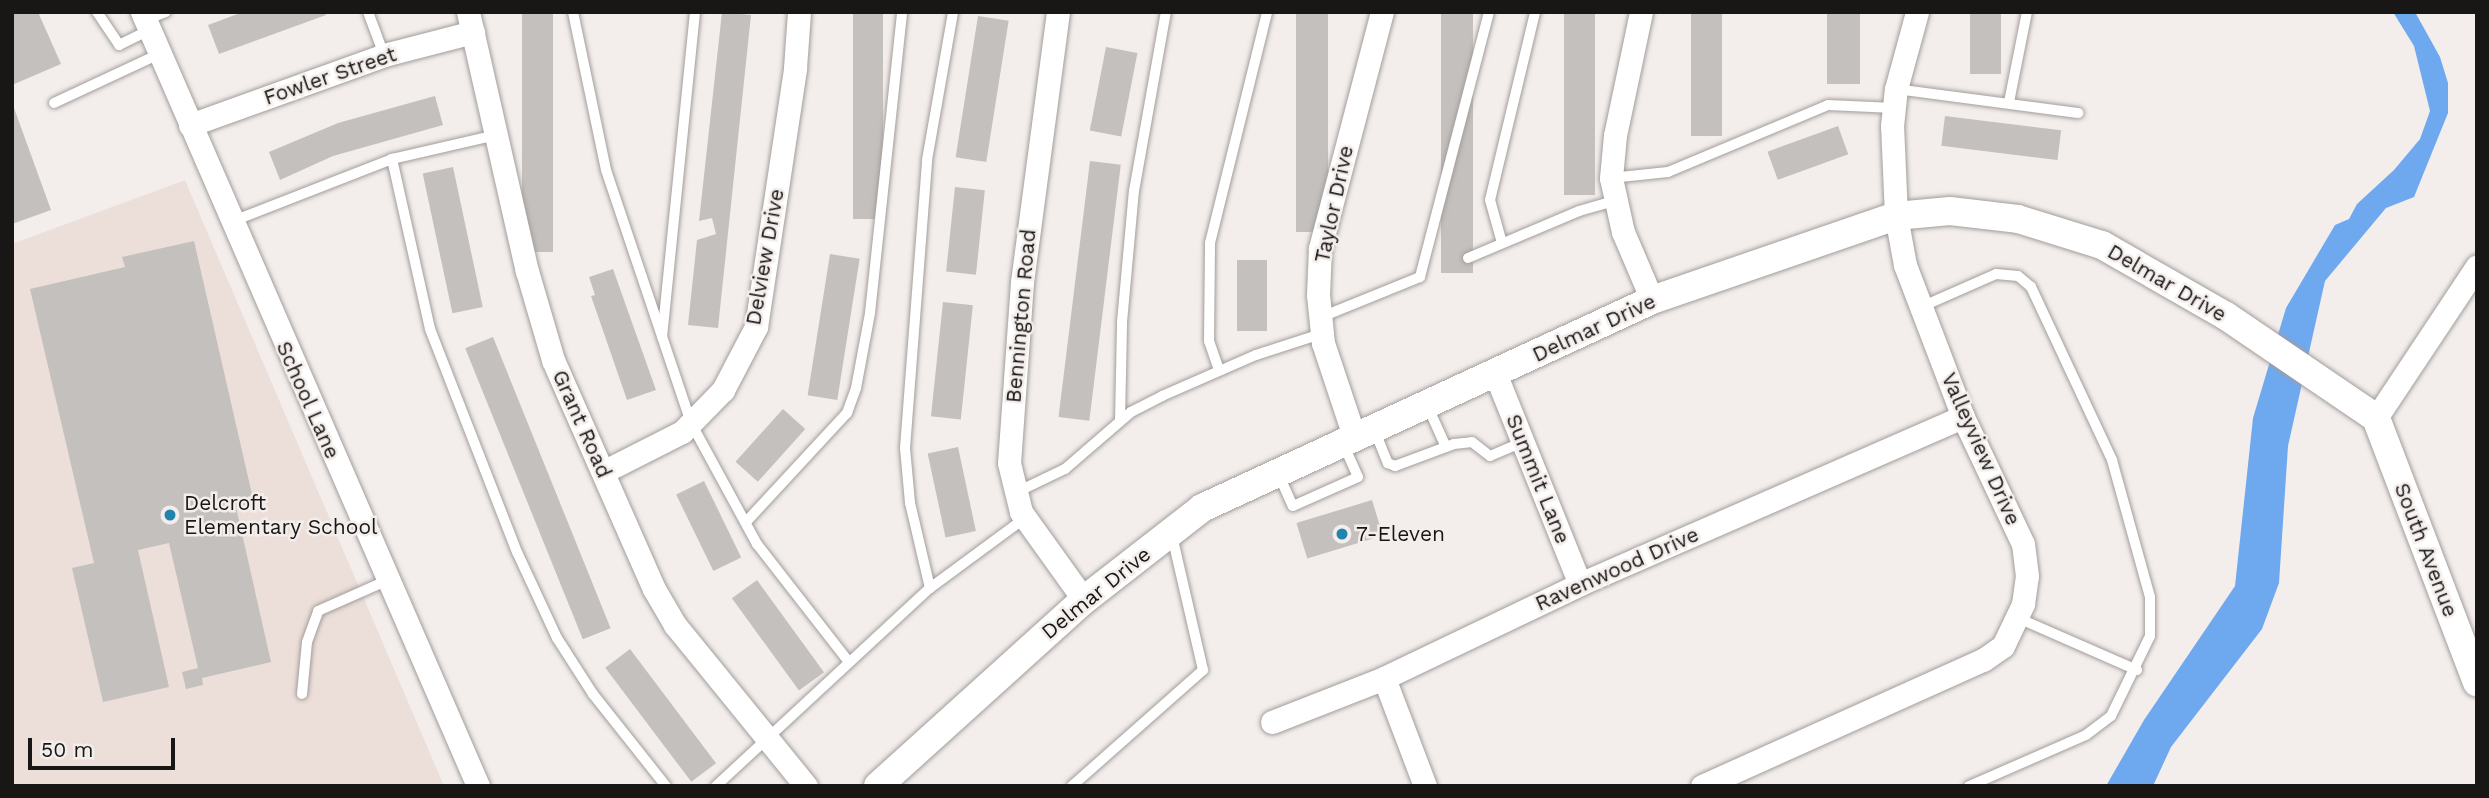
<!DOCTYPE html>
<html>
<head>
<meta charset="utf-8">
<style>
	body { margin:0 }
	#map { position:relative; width:2489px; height:798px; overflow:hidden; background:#f3eeeb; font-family:"Work Sans",sans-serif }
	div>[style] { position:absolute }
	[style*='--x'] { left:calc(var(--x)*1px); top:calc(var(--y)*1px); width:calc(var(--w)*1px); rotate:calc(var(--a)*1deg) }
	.built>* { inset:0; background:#ecdfd9 }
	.water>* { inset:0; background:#6ea9ef }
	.building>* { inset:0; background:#c4c0bd; transform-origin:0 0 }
	.roads { filter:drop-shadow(0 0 2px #a29d9b) drop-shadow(0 0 2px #a29d9b) }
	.service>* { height:10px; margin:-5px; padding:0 5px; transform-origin:5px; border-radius:5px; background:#fff }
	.minor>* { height:23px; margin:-11.5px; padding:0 11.5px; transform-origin:11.5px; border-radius:11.5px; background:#fff }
	.tertiary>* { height:28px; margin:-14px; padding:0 14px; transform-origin:14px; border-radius:14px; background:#fff }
	.dots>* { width:19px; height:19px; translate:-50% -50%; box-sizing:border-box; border:4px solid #f3eeeb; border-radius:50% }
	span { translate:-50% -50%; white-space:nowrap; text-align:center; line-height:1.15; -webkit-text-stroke:5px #f3eeeb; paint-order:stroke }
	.street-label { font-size:21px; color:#191716 }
	.poi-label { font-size:21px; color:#191716 }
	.left { translate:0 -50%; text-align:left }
	.frame { position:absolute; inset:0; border:14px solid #191716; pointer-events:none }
	.scale { position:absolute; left:28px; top:738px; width:147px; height:32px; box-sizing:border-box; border:4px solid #191716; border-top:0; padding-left:9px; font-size:21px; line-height:24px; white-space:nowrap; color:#191716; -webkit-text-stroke:5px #f3eeeb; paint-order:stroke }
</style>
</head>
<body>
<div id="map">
	<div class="built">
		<i style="clip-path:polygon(185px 180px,444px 786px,12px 786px,12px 244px)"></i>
	</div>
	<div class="water">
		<i style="clip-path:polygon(2393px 12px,2415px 12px,2440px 57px,2448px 83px,2448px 113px,2414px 197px,2386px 208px,2325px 281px,2288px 446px,2279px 583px,2262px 629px,2171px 747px,2153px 786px,2106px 786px,2144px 720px,2235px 586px,2253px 418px,2286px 308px,2335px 225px,2349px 219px,2357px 204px,2394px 170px,2420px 139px,2430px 111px,2414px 46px)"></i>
	</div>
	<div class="building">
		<i style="clip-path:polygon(12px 12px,38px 12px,61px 64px,12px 85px)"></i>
		<i style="clip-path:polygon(243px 12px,325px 12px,326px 15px,219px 54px,208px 25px)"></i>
		<i style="left:522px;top:12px;width:31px;height:240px"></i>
		<i style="clip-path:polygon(722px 12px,751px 15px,718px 328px,688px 325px,697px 240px,716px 234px,712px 218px,699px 221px)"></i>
		<i style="left:853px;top:12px;width:30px;height:207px"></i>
		<i style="left:1296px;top:12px;width:32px;height:220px"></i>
		<i style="left:1441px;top:12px;width:32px;height:261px"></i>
		<i style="left:1564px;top:12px;width:31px;height:183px"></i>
		<i style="left:1691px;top:12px;width:31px;height:124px"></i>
		<i style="left:1827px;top:12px;width:33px;height:72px"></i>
		<i style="left:1970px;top:12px;width:31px;height:62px"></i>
		<i style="left:978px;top:16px;width:31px;height:143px;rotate:9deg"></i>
		<i style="left:1106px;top:47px;width:32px;height:85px;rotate:11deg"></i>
		<i style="clip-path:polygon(435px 96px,443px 125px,333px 156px,280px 180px,269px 152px,338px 123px)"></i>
		<i style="clip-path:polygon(14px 108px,51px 210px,12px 224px,12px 109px)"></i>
		<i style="left:1945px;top:116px;width:117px;height:30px;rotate:7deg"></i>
		<i style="left:1838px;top:126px;width:30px;height:75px;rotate:70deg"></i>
		<i style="left:1090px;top:161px;width:31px;height:258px;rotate:7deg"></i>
		<i style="left:453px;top:167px;width:143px;height:31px;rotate:78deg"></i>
		<i style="left:955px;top:187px;width:30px;height:85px;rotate:6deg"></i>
		<i style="clip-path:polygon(194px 241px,254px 503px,236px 507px,271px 662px,202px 678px,203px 685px,186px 689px,182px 672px,198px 668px,169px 543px,138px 550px,169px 687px,103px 702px,72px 568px,94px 563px,30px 289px,125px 267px,122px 257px)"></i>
		<i style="left:830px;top:254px;width:30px;height:143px;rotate:9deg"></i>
		<i style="left:1237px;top:260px;width:30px;height:71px"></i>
		<i style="clip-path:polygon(613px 269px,656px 390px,627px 400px,591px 296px,595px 295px,589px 277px)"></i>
		<i style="left:943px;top:302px;width:30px;height:115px;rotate:6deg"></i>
		<i style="left:493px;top:337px;width:314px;height:30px;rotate:68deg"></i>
		<i style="left:783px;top:409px;width:30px;height:71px;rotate:42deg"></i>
		<i style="left:958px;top:447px;width:86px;height:31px;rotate:78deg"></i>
		<i style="left:704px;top:481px;width:85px;height:31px;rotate:64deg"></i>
		<i style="left:1372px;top:500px;width:37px;height:79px;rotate:73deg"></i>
		<i style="left:757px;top:580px;width:114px;height:31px;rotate:54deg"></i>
		<i style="left:630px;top:649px;width:143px;height:31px;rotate:53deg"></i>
	</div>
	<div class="roads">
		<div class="service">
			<i style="--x:97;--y:12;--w:40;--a:56"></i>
			<i style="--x:119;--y:45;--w:34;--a:-26"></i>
			<i style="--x:368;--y:12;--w:46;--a:69.6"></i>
			<i style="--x:573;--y:12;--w:161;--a:78.2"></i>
			<i style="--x:606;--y:170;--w:267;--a:71.4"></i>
			<i style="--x:691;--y:423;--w:138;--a:61.4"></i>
			<i style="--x:757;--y:544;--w:148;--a:52.1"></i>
			<i style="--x:145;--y:20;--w:22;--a:-21"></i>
			<i style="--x:1896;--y:89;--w:184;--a:7.5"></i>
			<i style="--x:2009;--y:102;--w:92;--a:-78.7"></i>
			<i style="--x:54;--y:103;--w:116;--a:-25"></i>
			<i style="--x:392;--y:159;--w:174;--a:77.4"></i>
			<i style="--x:430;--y:329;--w:239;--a:68.7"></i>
			<i style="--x:517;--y:552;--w:95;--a:65.1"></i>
			<i style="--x:557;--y:638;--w:67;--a:57.3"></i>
			<i style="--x:593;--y:694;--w:117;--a:51.6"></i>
			<i style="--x:1611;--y:178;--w:57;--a:-6"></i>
			<i style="--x:1668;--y:172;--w:173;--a:-22.7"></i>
			<i style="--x:1828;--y:105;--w:66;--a:2.6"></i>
			<i style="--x:233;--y:221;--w:171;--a:-21.3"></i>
			<i style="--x:392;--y:159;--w:107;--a:-13"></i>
			<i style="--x:1502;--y:243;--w:45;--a:-105.6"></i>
			<i style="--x:1490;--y:200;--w:193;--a:-76.5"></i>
			<i style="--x:1468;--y:258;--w:121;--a:-22.9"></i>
			<i style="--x:1579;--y:211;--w:36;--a:-16"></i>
			<i style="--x:1921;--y:307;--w:82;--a:-23.7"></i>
			<i style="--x:1996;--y:274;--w:22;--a:5"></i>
			<i style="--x:2018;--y:276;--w:17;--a:40"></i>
			<i style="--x:2031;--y:287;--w:191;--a:64.9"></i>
			<i style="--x:2112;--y:460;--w:142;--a:74.5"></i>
			<i style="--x:2150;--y:597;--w:39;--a:90"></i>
			<i style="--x:2150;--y:636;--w:89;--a:116"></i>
			<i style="--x:2111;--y:716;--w:31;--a:143"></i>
			<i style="--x:2086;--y:735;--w:128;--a:156.4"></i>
			<i style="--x:1319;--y:318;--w:109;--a:-22.1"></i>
			<i style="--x:1420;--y:277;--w:274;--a:-75.4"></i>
			<i style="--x:662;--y:337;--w:327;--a:-84.2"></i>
			<i style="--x:1219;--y:370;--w:31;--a:-109"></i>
			<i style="--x:1209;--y:341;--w:98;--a:-89.4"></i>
			<i style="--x:1210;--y:243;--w:238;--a:-76.1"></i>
			<i style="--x:1427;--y:405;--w:46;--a:65.7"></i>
			<i style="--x:1120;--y:421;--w:99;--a:-88.8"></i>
			<i style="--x:1122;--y:322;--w:132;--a:-84.8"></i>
			<i style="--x:1134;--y:191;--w:182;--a:-79.9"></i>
			<i style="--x:1374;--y:429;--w:37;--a:68"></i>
			<i style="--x:1388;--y:463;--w:8;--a:23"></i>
			<i style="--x:1395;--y:466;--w:63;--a:-20.4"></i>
			<i style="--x:1454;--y:444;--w:18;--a:-6"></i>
			<i style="--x:1472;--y:442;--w:23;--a:38"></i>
			<i style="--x:1490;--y:456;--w:36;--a:-23"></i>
			<i style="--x:1278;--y:473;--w:36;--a:66"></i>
			<i style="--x:1293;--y:506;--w:71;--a:-24"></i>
			<i style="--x:1358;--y:477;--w:37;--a:-114"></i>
			<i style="--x:1017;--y:492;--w:53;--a:-25.6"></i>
			<i style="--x:1065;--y:469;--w:87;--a:-40.8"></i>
			<i style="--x:1131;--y:412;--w:35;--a:-27"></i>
			<i style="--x:1162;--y:396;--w:103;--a:-23.6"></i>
			<i style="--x:1256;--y:355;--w:68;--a:-17.9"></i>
			<i style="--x:746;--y:522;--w:149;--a:-47.2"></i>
			<i style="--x:847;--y:413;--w:27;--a:-70"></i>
			<i style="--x:856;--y:388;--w:76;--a:-79.4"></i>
			<i style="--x:870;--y:313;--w:303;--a:-83.9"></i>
			<i style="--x:930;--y:588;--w:87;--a:-103.2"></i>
			<i style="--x:910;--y:503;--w:55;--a:-95.2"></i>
			<i style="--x:905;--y:448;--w:289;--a:-85.6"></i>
			<i style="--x:927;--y:160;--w:150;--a:-80"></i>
			<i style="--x:2018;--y:618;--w:130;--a:23.6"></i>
			<i style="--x:302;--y:694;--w:52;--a:-84.5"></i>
			<i style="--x:307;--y:642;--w:33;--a:-70"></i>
			<i style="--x:318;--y:611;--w:77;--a:-23.9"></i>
			<i style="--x:716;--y:786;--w:292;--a:-42.8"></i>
			<i style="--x:930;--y:588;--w:118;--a:-36.4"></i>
			<i style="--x:1072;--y:786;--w:175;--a:-41.5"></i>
			<i style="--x:1203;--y:670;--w:138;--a:-103"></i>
		</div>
		<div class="minor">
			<i style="--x:142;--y:12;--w:844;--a:66.53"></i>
			<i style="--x:468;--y:12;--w:266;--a:77.2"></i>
			<i style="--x:527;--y:271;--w:93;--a:73.7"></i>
			<i style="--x:553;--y:360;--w:250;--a:66.2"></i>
			<i style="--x:654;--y:589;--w:42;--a:59.7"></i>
			<i style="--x:675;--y:625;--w:208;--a:50.9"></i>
			<i style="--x:1058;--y:12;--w:272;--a:97.6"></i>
			<i style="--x:1022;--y:282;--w:181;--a:94.1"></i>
			<i style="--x:1009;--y:463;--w:50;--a:76.2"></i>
			<i style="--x:1021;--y:512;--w:108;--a:54.4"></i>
			<i style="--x:1641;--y:12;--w:126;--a:101.9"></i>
			<i style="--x:1615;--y:135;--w:43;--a:95.3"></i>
			<i style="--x:1611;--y:178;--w:55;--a:77.5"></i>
			<i style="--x:1623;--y:232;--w:74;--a:66.9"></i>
			<i style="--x:190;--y:125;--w:206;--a:-19.8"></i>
			<i style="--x:384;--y:55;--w:92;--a:-14.5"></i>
			<i style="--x:1495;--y:373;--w:227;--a:68.1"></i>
			<i style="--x:2376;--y:418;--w:182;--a:-56.4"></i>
			<i style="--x:1354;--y:436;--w:98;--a:-108.4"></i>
			<i style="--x:1323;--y:343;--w:48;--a:-95.9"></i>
			<i style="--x:1318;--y:295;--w:47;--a:-87.6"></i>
			<i style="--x:1320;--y:248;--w:244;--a:-75.3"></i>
			<i style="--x:603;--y:472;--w:89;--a:-26.9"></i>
			<i style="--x:682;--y:432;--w:59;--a:-45.7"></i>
			<i style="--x:723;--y:390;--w:71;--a:-62.4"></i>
			<i style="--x:756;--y:327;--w:262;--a:-81.4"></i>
			<i style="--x:795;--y:68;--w:56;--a:-85.9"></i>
			<i style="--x:1384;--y:678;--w:116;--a:69.2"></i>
			<i style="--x:1272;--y:722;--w:120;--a:-21.4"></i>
			<i style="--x:1384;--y:678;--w:217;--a:-25.6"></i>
			<i style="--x:1580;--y:584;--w:418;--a:-23.6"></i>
			<i style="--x:1702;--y:786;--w:308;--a:-24.2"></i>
			<i style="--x:1983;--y:660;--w:24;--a:-35"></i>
			<i style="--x:2003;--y:646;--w:47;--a:-64.5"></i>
			<i style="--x:2023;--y:604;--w:28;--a:-82"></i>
			<i style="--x:2027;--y:576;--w:32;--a:-97"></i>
			<i style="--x:2023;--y:544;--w:140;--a:-115.3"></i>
			<i style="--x:1963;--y:417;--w:163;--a:-110.9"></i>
			<i style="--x:1905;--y:265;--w:50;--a:-100.4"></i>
			<i style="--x:1896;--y:216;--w:90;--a:-92.5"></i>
			<i style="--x:1892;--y:126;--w:37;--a:-84"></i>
			<i style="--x:1896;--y:89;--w:80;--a:-74.7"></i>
		</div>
		<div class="tertiary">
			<i style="--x:878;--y:786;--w:278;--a:-42.1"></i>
			<i style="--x:1084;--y:600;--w:150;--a:-37.9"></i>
			<i style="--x:1202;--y:508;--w:496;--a:-24.8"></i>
			<i style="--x:1652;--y:300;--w:258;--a:-19"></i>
			<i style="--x:1896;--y:216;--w:54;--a:-5.3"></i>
			<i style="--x:1950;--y:211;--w:68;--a:6.7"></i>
			<i style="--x:2018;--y:219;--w:88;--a:17.2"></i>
			<i style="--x:2102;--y:245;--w:143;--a:29.8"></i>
			<i style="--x:2226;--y:316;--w:181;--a:34.2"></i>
			<i style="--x:2376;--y:418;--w:283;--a:69.1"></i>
		</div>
	</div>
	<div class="dots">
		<i style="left:170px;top:515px;background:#2084ae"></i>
		<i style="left:1342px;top:534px;background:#2084ae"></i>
	</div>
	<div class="street-label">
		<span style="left:330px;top:76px;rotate:-19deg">Fowler Street</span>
		<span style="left:1334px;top:204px;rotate:-78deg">Taylor Drive</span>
		<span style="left:765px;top:257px;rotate:-80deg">Delview Drive</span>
		<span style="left:2167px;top:283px;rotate:30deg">Delmar Drive</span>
		<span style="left:1021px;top:316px;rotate:-85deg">Bennington Road</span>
		<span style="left:1594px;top:328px;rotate:-25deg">Delmar Drive</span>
		<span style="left:308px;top:400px;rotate:66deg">School Lane</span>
		<span style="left:582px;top:424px;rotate:66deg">Grant Road</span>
		<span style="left:1981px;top:449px;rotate:66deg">Valleyview Drive</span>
		<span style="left:1538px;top:479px;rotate:68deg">Summit Lane</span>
		<span style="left:2426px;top:550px;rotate:69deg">South Avenue</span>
		<span style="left:1617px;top:569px;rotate:-24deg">Ravenwood Drive</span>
		<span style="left:1096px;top:593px;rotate:-39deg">Delmar Drive</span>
	</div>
	<div class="poi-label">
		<span class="left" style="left:184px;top:515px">Delcroft<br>Elementary School</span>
		<span class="left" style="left:1356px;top:534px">7-Eleven</span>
	</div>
	<div class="frame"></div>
	<div class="scale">50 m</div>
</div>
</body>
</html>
